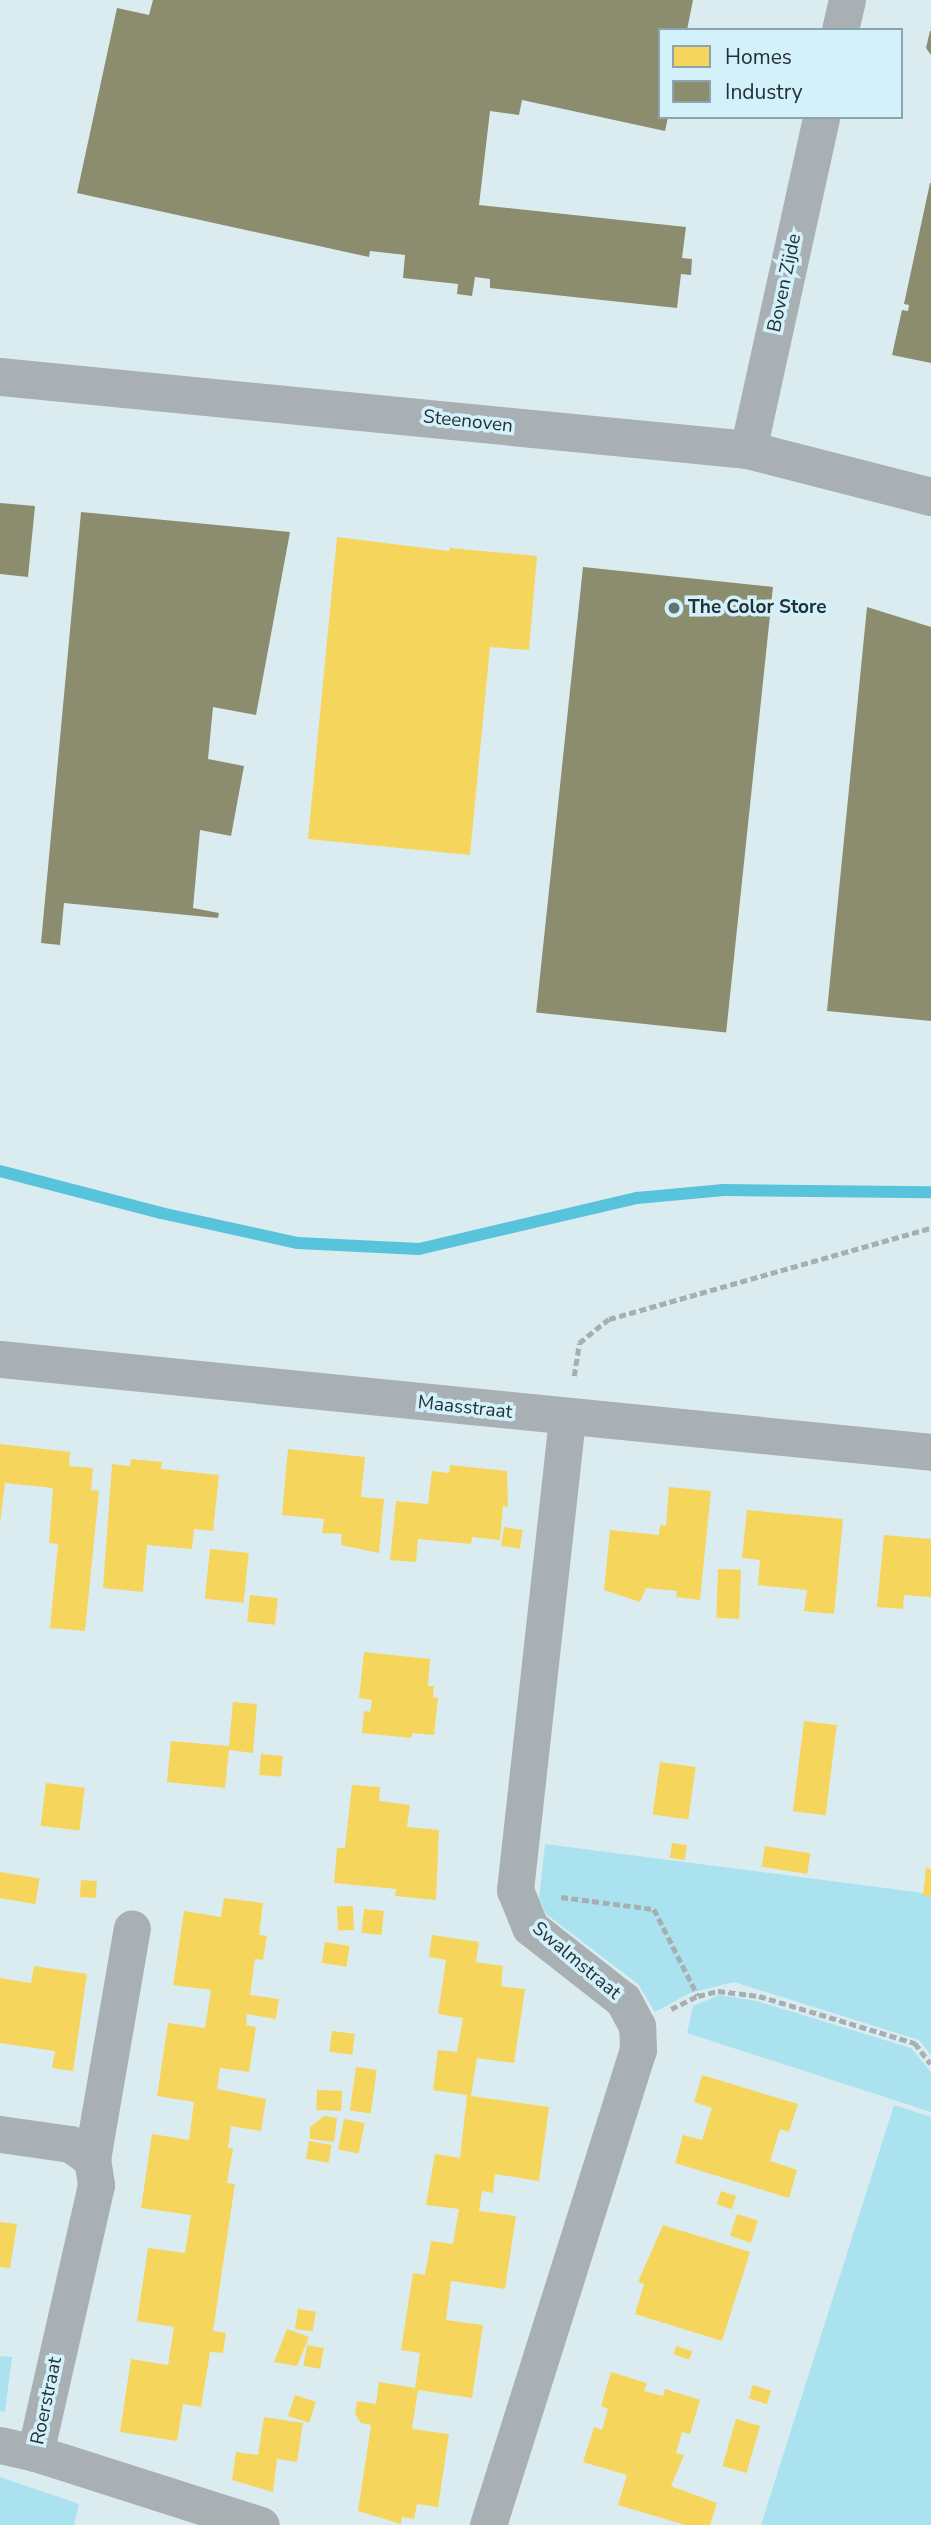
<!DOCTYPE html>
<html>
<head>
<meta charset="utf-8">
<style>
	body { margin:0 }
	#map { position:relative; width:931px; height:2525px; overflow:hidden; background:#dbecf1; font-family:"Nunito Sans",sans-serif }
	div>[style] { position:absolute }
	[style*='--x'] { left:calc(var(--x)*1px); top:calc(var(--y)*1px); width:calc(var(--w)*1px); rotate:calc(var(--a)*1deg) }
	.green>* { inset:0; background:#abe2f0 }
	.homes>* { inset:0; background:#f6d55c; transform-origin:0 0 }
	.industry>* { inset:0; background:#8c8c6e; transform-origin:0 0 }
	.stream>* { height:12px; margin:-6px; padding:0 6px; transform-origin:6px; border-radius:6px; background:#57c4db }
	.path>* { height:4.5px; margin-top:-2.25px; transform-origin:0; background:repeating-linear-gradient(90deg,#a6afb1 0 7px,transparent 0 10.5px) }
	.minor>* { height:37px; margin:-18.5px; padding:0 18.5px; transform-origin:18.5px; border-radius:18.5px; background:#a9b0b4 }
	.tertiary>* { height:38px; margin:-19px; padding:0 19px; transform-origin:19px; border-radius:19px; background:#a9b0b4 }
	.dots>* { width:19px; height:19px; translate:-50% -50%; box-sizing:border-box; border:4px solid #d2f1fa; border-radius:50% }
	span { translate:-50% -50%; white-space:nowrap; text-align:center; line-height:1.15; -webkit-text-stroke:7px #d2f1fa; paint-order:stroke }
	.street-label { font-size:19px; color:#243034 }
	.poi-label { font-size:19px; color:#243034; font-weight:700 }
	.left { translate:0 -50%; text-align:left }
	.legend { position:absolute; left:658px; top:28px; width:245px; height:91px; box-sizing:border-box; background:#d2f1fa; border:2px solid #8ca4ab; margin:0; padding:9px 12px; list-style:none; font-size:21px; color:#243034 }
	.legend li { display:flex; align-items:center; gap:14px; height:35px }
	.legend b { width:35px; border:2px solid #8ca4ab }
</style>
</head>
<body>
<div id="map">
	<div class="green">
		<i style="clip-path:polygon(545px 1844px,931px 1894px,931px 2055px,919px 2040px,734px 1982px,690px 1993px,655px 2012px,638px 1984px,546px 1914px,539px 1898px)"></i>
		<i style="clip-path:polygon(719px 1995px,757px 2001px,911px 2048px,931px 2072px,931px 2112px,687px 2033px,693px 2006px)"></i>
		<i style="clip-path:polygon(894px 2105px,931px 2117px,931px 2525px,761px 2525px)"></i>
		<i style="clip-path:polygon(0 2356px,12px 2357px,5px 2412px,0 2411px)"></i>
		<i style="clip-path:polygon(0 2477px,79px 2504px,74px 2525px,0 2525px)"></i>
	</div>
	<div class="homes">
		<i style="clip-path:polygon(337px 537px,449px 551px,450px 548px,537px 556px,529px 650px,490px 647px,470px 855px,308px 839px)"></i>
		<i style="clip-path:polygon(0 1444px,70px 1452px,69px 1466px,93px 1468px,91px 1490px,99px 1491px,85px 1631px,50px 1628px,58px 1544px,49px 1543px,53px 1488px,5px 1483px,0 1524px)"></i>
		<i style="clip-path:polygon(288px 1449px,365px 1457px,361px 1497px,384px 1499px,379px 1553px,341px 1545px,342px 1534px,322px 1533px,324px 1519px,282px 1515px)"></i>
		<i style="clip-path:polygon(131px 1459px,162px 1462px,161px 1469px,219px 1475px,213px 1531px,194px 1529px,192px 1549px,147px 1545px,143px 1592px,103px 1588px,112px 1464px,130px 1466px)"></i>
		<i style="clip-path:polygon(450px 1465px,507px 1471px,508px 1507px,503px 1506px,500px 1540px,472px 1537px,471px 1544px,418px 1539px,416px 1562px,390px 1560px,396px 1501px,428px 1504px,432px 1471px,449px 1473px)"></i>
		<i style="clip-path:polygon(669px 1487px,711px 1491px,700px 1600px,676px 1597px,677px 1591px,646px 1588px,640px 1602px,604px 1590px,610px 1530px,659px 1535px,660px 1525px,666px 1526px)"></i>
		<i style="clip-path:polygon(747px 1510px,843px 1519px,834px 1614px,804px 1611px,807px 1590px,758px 1585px,760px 1560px,742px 1558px)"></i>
		<i style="left:504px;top:1527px;width:19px;height:19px;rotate:9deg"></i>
		<i style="clip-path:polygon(884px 1535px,931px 1539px,931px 1597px,904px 1595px,903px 1609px,877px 1607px)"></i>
		<i style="left:210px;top:1549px;width:39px;height:50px;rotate:6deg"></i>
		<i style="left:718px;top:1569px;width:23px;height:49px;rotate:2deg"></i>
		<i style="left:250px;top:1595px;width:28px;height:27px;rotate:6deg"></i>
		<i style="clip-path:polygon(364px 1652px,430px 1659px,428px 1686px,434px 1686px,433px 1697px,438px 1698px,434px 1735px,412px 1733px,411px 1738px,362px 1733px,364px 1711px,370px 1712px,372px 1700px,359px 1698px)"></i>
		<i style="clip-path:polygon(233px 1702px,257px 1704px,253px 1753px,229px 1750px,225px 1788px,167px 1782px,171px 1741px,229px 1746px)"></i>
		<i style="left:804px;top:1721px;width:33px;height:91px;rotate:7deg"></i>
		<i style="left:261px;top:1754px;width:22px;height:21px;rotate:5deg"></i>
		<i style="left:660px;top:1762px;width:36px;height:53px;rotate:8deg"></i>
		<i style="left:46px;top:1783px;width:39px;height:43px;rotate:7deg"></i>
		<i style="clip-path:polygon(352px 1785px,380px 1787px,379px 1801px,410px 1805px,407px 1827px,439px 1830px,436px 1900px,395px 1896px,396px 1889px,334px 1883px,337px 1848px,345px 1848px)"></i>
		<i style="left:672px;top:1843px;width:15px;height:15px;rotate:8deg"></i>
		<i style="left:765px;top:1846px;width:46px;height:21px;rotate:9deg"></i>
		<i style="clip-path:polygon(926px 1868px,931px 1869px,931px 1896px,923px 1896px)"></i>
		<i style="left:0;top:1872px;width:40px;height:26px;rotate:9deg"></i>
		<i style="left:81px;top:1880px;width:16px;height:17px;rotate:4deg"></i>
		<i style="clip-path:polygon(224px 1898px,263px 1903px,259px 1935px,267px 1936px,263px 1960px,255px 1959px,250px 1995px,279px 1999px,276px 2019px,247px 2014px,246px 2025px,256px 2027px,249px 2072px,220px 2068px,217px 2089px,266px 2099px,261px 2131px,231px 2126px,228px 2148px,233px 2148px,227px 2183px,235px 2184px,213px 2331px,226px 2333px,223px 2353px,210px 2352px,201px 2407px,183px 2404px,177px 2441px,120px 2432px,131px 2359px,168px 2365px,174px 2327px,137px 2321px,148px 2248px,185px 2253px,191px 2215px,141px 2208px,152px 2134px,189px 2140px,194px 2102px,157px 2096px,168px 2023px,205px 2028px,211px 1990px,173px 1985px,184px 1911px,221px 1917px)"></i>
		<i style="left:353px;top:1906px;width:24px;height:16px;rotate:88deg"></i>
		<i style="left:364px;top:1909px;width:20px;height:24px;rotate:6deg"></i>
		<i style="clip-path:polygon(432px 1935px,479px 1942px,476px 1962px,503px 1966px,501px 1986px,525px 1989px,514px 2063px,477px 2058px,471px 2096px,549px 2107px,539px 2181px,495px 2174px,493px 2193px,482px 2191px,479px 2211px,516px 2216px,505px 2289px,451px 2281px,446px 2320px,483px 2325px,472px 2398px,418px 2390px,412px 2429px,449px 2434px,438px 2507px,417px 2504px,414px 2519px,402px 2517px,401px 2524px,358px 2511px,371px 2425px,361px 2423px,355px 2414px,357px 2401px,376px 2404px,379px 2382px,415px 2388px,420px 2353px,401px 2350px,413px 2273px,425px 2275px,431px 2241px,453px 2244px,459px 2209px,426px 2205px,435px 2154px,460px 2158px,467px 2095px,433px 2090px,438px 2050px,457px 2052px,463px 2018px,438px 2014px,446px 1960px,429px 1957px)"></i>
		<i style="left:325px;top:1942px;width:25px;height:21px;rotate:9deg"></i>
		<i style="clip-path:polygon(34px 1966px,87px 1974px,73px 2071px,52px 2068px,55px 2051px,0 2043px,0 1978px,31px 1983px)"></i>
		<i style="left:332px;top:2031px;width:23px;height:21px;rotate:7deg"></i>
		<i style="left:356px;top:2067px;width:21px;height:44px;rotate:8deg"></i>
		<i style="clip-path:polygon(702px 2075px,798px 2104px,789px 2132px,780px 2129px,770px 2161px,797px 2170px,789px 2198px,675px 2163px,683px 2135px,702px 2140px,712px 2108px,694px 2102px)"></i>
		<i style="left:317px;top:2090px;width:25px;height:20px;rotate:2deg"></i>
		<i style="clip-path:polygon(324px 2116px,337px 2118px,334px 2142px,310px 2139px,310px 2127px)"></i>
		<i style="left:344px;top:2119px;width:21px;height:31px;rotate:11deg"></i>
		<i style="left:309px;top:2141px;width:23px;height:18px;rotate:10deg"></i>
		<i style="left:721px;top:2191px;width:16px;height:14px;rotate:18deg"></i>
		<i style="left:737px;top:2214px;width:22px;height:23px;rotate:18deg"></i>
		<i style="clip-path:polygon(0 2222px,17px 2224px,10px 2268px,0 2267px)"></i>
		<i style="clip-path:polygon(663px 2225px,750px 2252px,722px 2341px,635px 2314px,644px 2284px,638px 2282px)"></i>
		<i style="left:298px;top:2309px;width:18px;height:20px;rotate:9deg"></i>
		<i style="clip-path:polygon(287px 2329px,309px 2337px,297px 2366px,274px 2362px)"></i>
		<i style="left:307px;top:2345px;width:17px;height:21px;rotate:10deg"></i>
		<i style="left:676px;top:2346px;width:17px;height:9px;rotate:17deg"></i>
		<i style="clip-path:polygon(611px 2372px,647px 2383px,644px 2391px,663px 2396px,665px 2389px,700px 2400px,690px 2434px,682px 2432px,676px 2453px,684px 2455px,671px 2486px,717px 2503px,710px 2525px,685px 2525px,618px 2505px,627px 2475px,583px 2462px,594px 2427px,602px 2430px,608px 2409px,601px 2406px)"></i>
		<i style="left:753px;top:2385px;width:19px;height:14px;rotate:18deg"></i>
		<i style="left:295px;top:2395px;width:22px;height:22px;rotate:18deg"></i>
		<i style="clip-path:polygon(264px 2417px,303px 2423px,297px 2462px,277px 2459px,273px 2492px,232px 2480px,236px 2452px,258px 2455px)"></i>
		<i style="left:736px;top:2419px;width:25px;height:49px;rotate:16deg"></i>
	</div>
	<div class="industry">
		<i style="clip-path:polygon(153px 0,693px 0,687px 30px,660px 30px,660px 117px,668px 117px,665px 131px,522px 100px,519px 115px,490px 111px,479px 205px,686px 227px,682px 258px,692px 259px,691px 275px,681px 274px,677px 308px,490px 288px,490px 279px,475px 277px,472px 296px,457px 294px,458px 284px,403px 278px,405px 255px,370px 251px,369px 257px,77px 193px,117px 8px,149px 15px)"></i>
		<i style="clip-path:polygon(930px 31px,931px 31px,931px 55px,926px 48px)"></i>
		<i style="clip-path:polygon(930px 183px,931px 183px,931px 363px,892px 355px,902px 310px,908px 311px,909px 305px,904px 304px)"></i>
		<i style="clip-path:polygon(0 503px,35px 506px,28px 577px,0 574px)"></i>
		<i style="clip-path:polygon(81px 512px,290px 532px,256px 715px,213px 707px,208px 759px,244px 766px,231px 836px,200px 830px,193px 908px,219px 913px,218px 918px,64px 903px,60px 945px,41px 943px)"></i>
		<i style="left:583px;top:567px;width:191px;height:448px;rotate:6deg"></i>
		<i style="clip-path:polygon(867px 607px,931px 627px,931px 1021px,827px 1011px)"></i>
	</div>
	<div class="stream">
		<i style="--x:0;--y:1171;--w:166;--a:14.6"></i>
		<i style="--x:161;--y:1213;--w:140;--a:12.4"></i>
		<i style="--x:298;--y:1243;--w:121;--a:2.8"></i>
		<i style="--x:419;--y:1249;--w:224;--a:-13.2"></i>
		<i style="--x:637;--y:1198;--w:87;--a:-5.3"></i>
		<i style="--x:724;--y:1190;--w:206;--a:0.6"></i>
	</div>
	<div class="path">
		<i style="--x:574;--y:1376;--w:33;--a:-81"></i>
		<i style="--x:579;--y:1343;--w:38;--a:-39"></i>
		<i style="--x:609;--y:1319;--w:335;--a:-15.8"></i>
		<i style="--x:561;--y:1897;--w:94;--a:7.4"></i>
		<i style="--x:654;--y:1909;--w:97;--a:63.2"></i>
		<i style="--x:698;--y:1996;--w:21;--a:-14"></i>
		<i style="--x:718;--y:1991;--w:41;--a:7"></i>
		<i style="--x:759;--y:1996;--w:163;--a:16.8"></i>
		<i style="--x:915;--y:2043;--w:26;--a:53"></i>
		<i style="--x:671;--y:2009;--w:30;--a:-26"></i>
	</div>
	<div class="minor">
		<i style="--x:840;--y:30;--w:31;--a:-77"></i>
		<i style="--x:748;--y:450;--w:341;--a:-77.6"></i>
		<i style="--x:0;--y:1359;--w:936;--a:5.7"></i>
		<i style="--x:0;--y:2134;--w:71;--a:8.1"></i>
		<i style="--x:70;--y:2144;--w:27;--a:34"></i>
		<i style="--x:92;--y:2159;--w:26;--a:81"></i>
		<i style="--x:96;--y:2185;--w:275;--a:102.8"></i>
		<i style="--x:35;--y:2453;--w:237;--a:17.7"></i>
		<i style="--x:92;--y:2159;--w:234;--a:-80.2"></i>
		<i style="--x:0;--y:2445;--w:36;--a:13"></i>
		<i style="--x:488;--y:2525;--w:498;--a:-72.5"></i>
		<i style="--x:638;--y:2050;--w:24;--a:-92"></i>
		<i style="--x:637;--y:2026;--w:30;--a:-118"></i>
		<i style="--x:623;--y:2000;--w:118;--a:-141.9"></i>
		<i style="--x:530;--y:1927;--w:40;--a:-112"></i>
		<i style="--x:515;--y:1890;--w:475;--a:-83.7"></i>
	</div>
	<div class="tertiary">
		<i style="--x:0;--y:377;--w:752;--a:5.57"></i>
		<i style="--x:748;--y:450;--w:189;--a:14.4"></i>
	</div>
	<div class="dots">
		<i style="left:674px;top:608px;background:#647276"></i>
	</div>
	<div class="street-label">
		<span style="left:785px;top:283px;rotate:-78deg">Boven Zijde</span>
		<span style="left:468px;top:422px;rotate:6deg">Steenoven</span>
		<span style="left:465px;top:1408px;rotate:6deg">Maasstraat</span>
		<span style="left:576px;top:1961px;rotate:40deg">Swalmstraat</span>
		<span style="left:47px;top:2401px;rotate:-78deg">Roerstraat</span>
	</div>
	<div class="poi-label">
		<span class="left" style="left:688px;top:608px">The Color Store</span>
	</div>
	<ul class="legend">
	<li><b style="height:19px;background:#f6d55c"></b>Homes</li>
	<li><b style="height:19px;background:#8c8c6e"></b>Industry</li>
	</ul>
</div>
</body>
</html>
